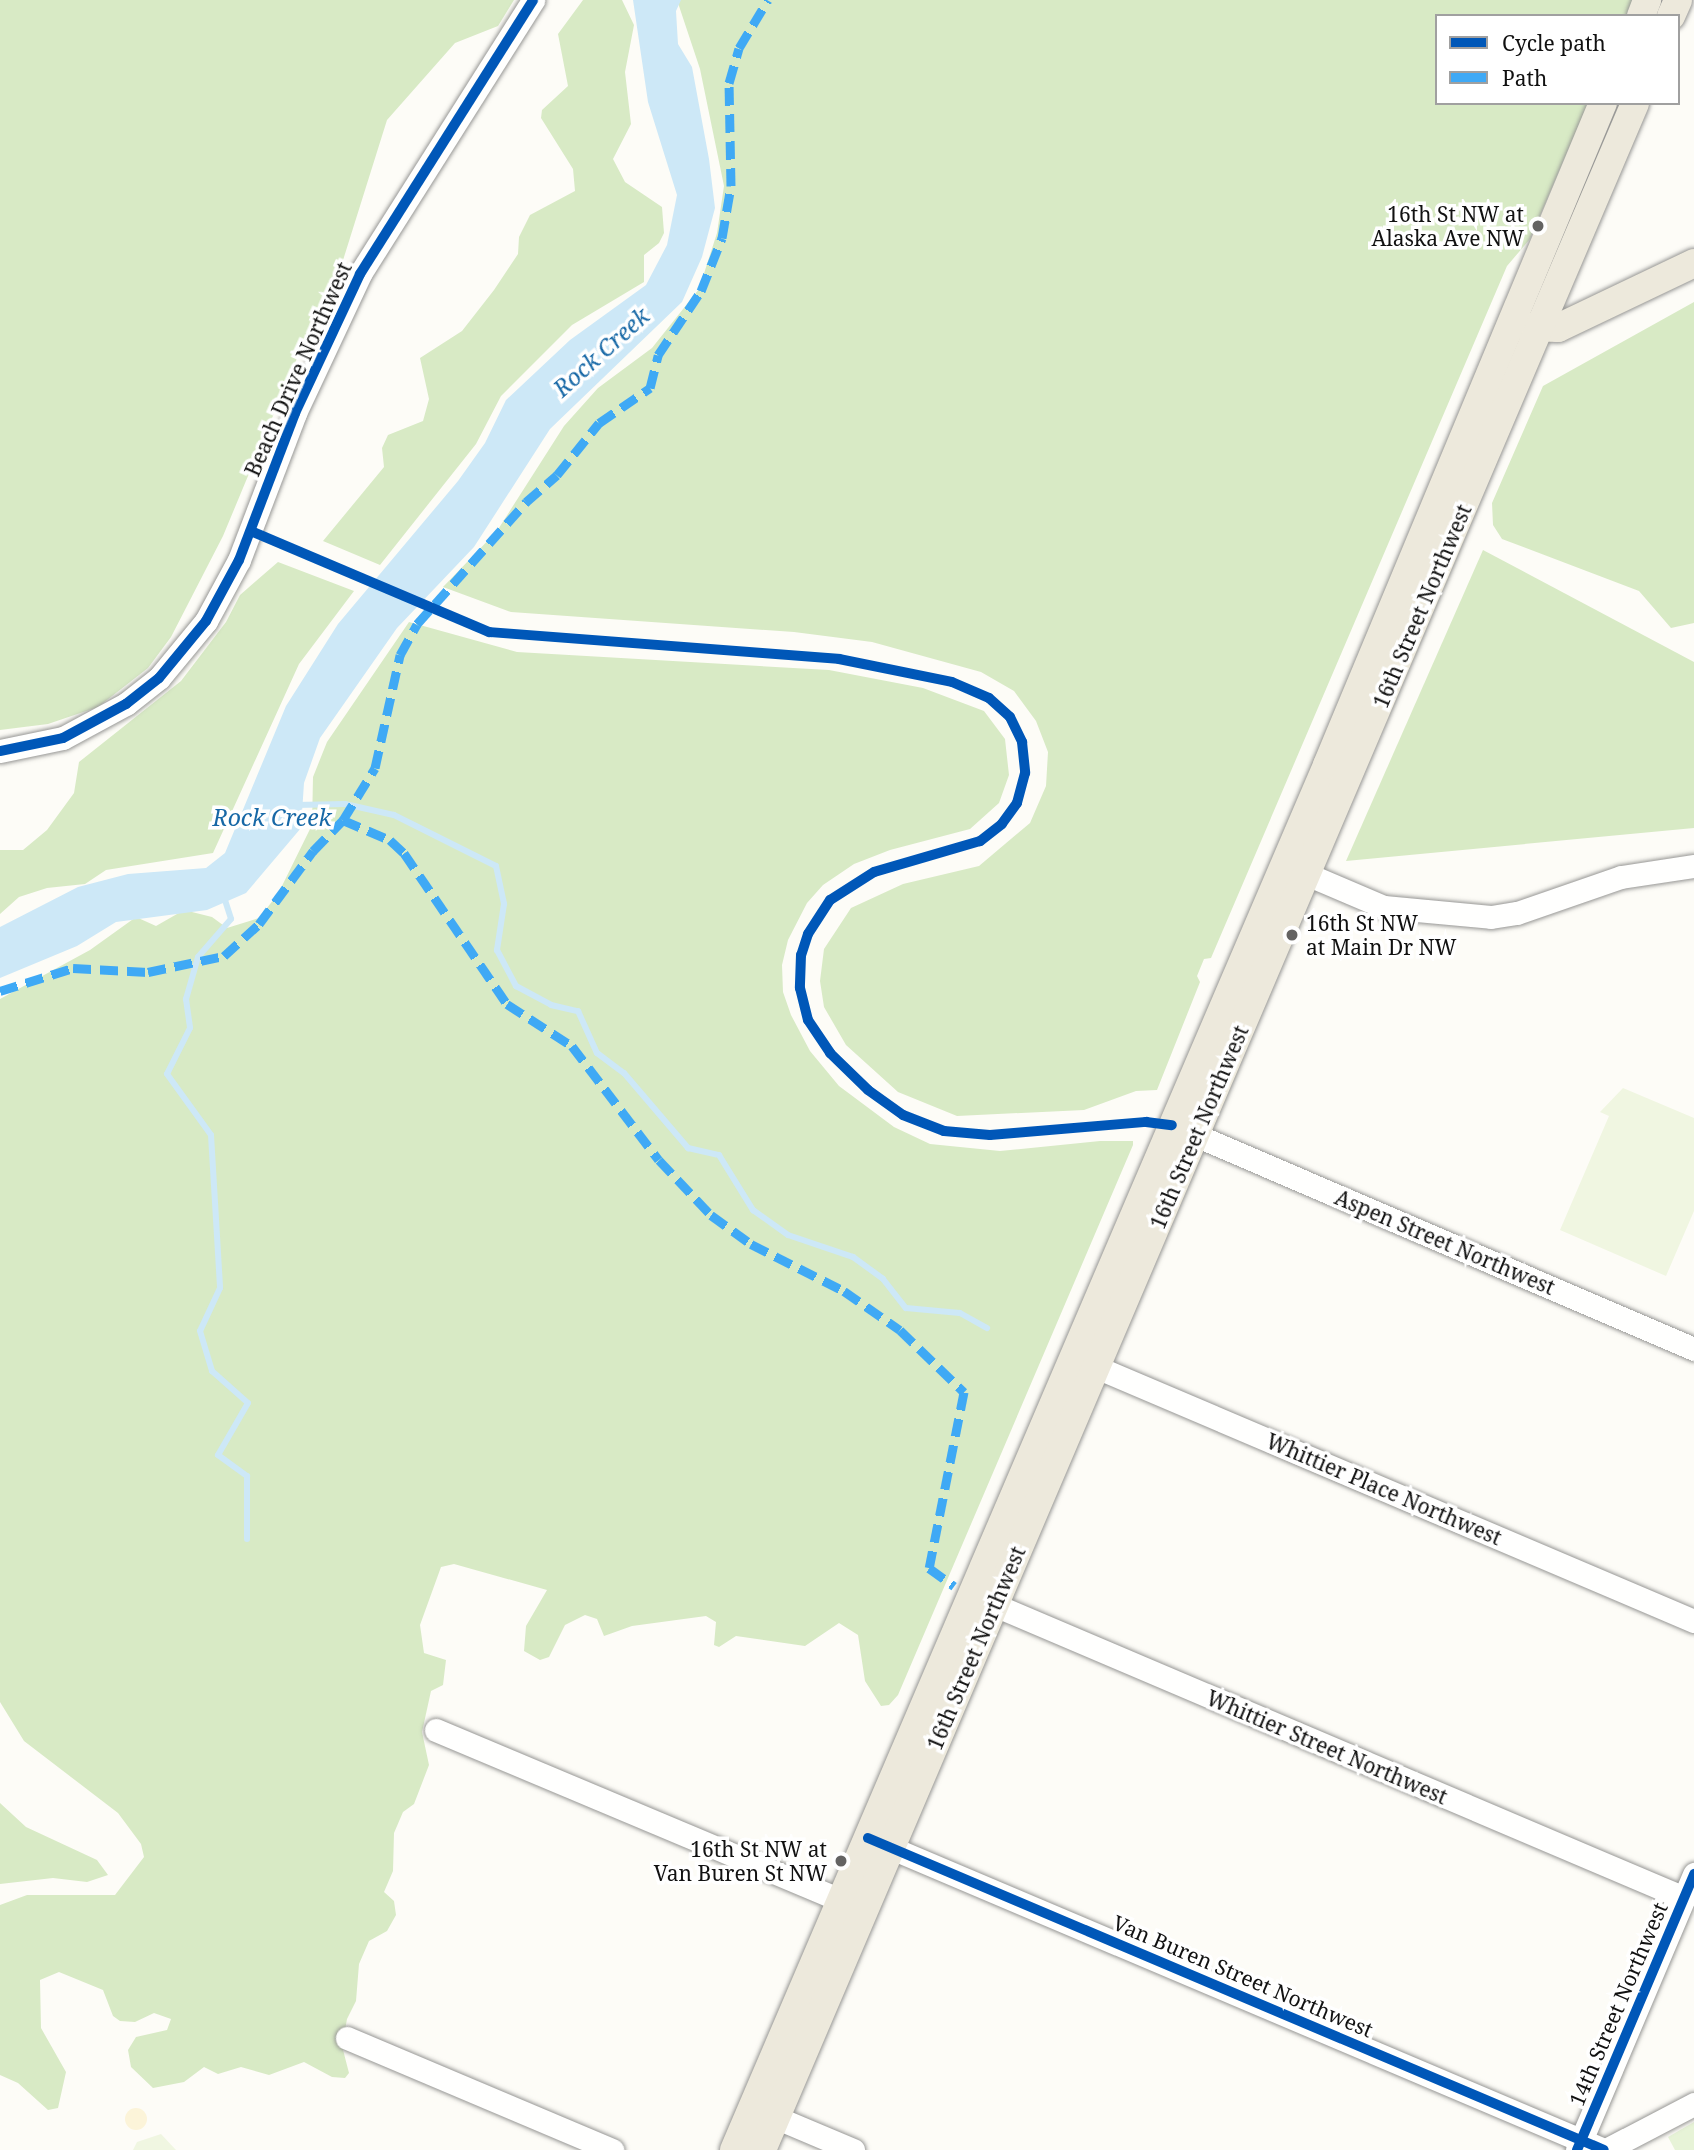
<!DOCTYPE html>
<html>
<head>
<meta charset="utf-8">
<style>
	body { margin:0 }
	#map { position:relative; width:1694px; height:2150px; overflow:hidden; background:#fdfcf7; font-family:"Noto Serif",serif }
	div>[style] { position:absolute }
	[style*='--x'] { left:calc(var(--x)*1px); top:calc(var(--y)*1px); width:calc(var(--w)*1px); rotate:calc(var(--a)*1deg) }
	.green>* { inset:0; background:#e7f3d7 }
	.forest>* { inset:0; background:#d8eac5 }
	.sand>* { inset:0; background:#fcf4d9 }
	.round { border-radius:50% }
	.pitch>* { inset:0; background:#f0f6e1 }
	.water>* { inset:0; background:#cde8f7 }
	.stream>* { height:6px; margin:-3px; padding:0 3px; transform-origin:3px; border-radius:3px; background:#cde8f7 }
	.roads { filter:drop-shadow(0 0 2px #979795) drop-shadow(0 0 2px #979795) }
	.minor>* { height:23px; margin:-11.5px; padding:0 11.5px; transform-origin:11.5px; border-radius:11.5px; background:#fffffe }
	.major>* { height:28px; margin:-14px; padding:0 14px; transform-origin:14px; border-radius:14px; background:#ede9dc }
	.quiet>* { height:9px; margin-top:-4.5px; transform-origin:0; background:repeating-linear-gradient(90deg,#3fa9f5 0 18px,transparent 0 27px) }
	.cycleway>* { height:10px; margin:-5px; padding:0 5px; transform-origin:5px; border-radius:5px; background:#0057b8 }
	.dots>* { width:19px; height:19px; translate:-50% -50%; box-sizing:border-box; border:4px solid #fff; border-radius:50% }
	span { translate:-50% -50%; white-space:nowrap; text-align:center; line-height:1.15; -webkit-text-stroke:7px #fff; paint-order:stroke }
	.poi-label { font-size:21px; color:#111 }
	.right { translate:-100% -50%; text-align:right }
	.left { translate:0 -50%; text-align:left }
	.street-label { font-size:21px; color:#111 }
	.water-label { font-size:23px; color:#1768a6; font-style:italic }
	.legend { position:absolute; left:1435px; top:14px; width:245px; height:91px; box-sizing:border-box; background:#fff; border:2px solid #a0a0a0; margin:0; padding:9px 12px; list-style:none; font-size:21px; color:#111 }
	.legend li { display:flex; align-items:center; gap:14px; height:35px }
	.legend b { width:35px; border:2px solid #a0a0a0 }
</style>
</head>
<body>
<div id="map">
	<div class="green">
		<i style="clip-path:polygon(1694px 2122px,1694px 2150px,1675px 2150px,1668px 2137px)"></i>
	</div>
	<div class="forest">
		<i style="clip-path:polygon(0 0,514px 0,498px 26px,455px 43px,387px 120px,339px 273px,308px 332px,223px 536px,171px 637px,148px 668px,98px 707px,48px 724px,0 730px)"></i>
		<i style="clip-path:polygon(583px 0,622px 0,634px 25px,625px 72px,631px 124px,613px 159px,625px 182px,662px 207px,664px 233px,659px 243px,644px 255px,644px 282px,572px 325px,501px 396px,476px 444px,380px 565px,323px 541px,384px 467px,382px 448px,388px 435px,423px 421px,429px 399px,420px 358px,462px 331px,494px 290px,518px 254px,519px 237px,530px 215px,575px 191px,573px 169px,541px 118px,542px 110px,568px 86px,558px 34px)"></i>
		<i style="clip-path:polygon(677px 0,1633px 0,1626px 16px,1437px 16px,1437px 103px,1588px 103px,1530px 239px,1507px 266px,1211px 958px,1204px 959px,1197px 976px,1200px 982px,1157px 1090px,1136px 1091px,1084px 1110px,957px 1116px,898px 1092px,846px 1045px,824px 1007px,820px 981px,824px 949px,851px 908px,903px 884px,979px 866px,1030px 823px,1046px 786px,1048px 752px,1036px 721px,1014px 691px,981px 672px,872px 642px,794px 632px,511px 612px,443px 587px,497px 531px,564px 426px,598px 388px,652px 348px,699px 289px,717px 233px,724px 186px,700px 69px)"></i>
		<i style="clip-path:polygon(1694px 302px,1694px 623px,1671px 628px,1639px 591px,1502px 539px,1493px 525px,1492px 503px,1543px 386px)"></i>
		<i style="clip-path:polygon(1483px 550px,1694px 662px,1694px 828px,1346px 861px)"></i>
		<i style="clip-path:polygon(278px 562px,354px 591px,299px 664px,213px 853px,106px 870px,85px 884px,47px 888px,19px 897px,0 914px,0 850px,23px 850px,47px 830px,74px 793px,79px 762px,181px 681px,226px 622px,240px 595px)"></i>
		<i style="clip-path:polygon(409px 622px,517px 652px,829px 670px,923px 688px,984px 711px,1005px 739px,1009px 775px,999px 803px,970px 829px,890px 850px,854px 864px,823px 885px,807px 903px,788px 940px,782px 965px,783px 992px,791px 1015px,810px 1051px,839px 1086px,894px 1127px,930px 1144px,1000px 1151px,1100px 1141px,1133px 1141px,1133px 1145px,898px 1695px,889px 1705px,881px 1706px,865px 1681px,858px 1635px,839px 1623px,805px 1646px,736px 1636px,719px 1647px,714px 1645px,716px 1622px,706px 1616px,632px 1626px,604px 1636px,597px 1619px,585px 1615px,565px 1625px,549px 1657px,540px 1660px,524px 1651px,526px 1626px,547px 1590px,454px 1564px,441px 1567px,420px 1625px,424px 1653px,446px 1660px,443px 1685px,431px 1691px,422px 1732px,429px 1765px,414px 1804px,403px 1812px,394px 1833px,393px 1871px,384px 1892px,394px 1901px,396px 1915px,387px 1931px,369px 1941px,359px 1964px,356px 2001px,347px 2019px,342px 2046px,349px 2073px,345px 2078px,332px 2077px,304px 2062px,269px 2075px,241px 2067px,218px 2074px,204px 2067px,184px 2082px,153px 2088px,131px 2067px,128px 2050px,136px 2037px,167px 2030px,171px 2019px,154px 2013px,135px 2022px,120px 2021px,113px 2016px,103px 1990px,59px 1972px,40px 1980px,41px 2028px,66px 2072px,58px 2108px,48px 2110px,18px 2083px,0 2075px,0 1905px,27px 1895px,115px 1895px,144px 1857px,141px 1844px,118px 1813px,24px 1741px,0 1702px,0 999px,90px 950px,136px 917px,156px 926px,184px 910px,212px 917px,227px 928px,259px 918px,278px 894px,312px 825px,313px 777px,327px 742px)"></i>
		<i style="clip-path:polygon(0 1803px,26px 1827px,97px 1860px,108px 1875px,87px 1882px,53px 1878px,0 1884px)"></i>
	</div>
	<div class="sand">
		<i class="round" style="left:125px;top:2108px;width:22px;height:22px"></i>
	</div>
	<div class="pitch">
		<i style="clip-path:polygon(1623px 1088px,1694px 1118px,1694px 1211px,1666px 1276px,1560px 1230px,1609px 1116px,1600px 1112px)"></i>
		<i style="clip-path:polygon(161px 2134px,176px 2150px,133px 2150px,137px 2142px)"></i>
	</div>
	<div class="water">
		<i style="clip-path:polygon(633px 0,681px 0,676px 11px,678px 44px,692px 67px,709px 159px,715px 208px,702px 257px,682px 302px,550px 429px,474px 547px,397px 628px,320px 738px,304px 783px,301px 828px,246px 893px,207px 910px,116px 922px,77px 946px,0 978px,0 927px,78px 887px,128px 874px,206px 868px,225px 853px,286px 706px,338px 624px,458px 481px,485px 443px,506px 400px,570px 340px,646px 285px,667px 245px,677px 195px,648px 102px)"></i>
	</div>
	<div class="stream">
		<i style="--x:296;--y:805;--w:49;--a:-1.2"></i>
		<i style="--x:345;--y:804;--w:50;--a:12.7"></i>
		<i style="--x:394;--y:815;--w:114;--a:26.6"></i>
		<i style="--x:496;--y:866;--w:39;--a:78"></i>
		<i style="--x:504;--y:904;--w:47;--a:98.7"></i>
		<i style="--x:497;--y:950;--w:41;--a:62.2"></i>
		<i style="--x:516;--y:986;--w:40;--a:28"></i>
		<i style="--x:551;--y:1005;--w:28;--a:13"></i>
		<i style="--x:578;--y:1011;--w:46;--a:65.7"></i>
		<i style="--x:597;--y:1053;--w:34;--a:37"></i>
		<i style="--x:624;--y:1073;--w:99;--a:49.5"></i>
		<i style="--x:688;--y:1148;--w:32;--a:13"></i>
		<i style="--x:719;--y:1155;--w:65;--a:58.3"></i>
		<i style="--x:753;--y:1210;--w:43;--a:35.5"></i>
		<i style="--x:788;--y:1235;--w:69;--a:18.7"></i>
		<i style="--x:853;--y:1257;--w:37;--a:36"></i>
		<i style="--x:883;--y:1279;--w:37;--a:52"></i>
		<i style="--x:906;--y:1308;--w:54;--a:5.3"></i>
		<i style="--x:960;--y:1313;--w:31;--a:29"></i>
		<i style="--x:223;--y:894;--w:26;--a:72"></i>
		<i style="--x:231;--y:919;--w:50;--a:131"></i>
		<i style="--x:198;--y:957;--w:44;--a:105.9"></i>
		<i style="--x:186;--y:999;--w:29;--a:82"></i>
		<i style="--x:190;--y:1028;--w:51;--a:116.6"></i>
		<i style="--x:167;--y:1074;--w:75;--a:54.2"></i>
		<i style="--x:211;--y:1135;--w:153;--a:86.6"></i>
		<i style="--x:220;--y:1288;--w:47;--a:114.9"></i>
		<i style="--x:200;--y:1331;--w:42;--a:73.3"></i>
		<i style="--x:212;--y:1371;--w:48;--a:41.6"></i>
		<i style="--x:248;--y:1403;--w:60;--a:120"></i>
		<i style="--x:218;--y:1455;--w:36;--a:36"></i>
		<i style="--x:247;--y:1476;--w:63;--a:90"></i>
	</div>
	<div class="roads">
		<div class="minor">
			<i style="--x:0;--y:751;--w:64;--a:-11.7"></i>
			<i style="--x:63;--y:738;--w:72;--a:-28.4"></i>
			<i style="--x:126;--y:704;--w:42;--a:-38.2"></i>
			<i style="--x:159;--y:678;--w:74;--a:-50.5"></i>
			<i style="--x:206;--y:621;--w:69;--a:-61.6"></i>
			<i style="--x:239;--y:560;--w:157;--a:-69.1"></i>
			<i style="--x:295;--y:413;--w:153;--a:-64.9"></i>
			<i style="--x:360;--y:274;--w:324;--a:-57.7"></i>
			<i style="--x:1290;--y:867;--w:102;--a:23.1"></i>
			<i style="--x:1384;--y:907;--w:107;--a:5.3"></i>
			<i style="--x:1491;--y:917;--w:26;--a:-9"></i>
			<i style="--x:1517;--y:913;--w:110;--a:-19.1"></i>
			<i style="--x:1621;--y:877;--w:74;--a:-8.6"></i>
			<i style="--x:1179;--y:1128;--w:560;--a:23.23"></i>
			<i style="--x:1082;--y:1361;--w:665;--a:23.02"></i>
			<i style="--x:978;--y:1598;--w:767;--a:23.02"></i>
			<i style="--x:436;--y:1730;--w:454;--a:22.8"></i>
			<i style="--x:875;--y:1841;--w:792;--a:22.97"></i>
			<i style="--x:347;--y:2038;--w:288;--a:22.9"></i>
			<i style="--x:763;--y:2112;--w:98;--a:22.9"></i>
			<i style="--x:1577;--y:2150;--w:300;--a:-67"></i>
			<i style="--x:1606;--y:2150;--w:99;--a:-27.6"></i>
		</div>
		<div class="major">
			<i style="--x:1641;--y:16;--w:17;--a:-69"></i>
			<i style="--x:1671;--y:16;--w:17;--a:-66"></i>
			<i style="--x:1527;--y:327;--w:31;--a:2"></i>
			<i style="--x:1558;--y:328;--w:151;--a:-25.5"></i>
			<i style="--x:734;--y:2150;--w:1507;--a:-66.82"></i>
			<i style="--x:1327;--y:765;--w:717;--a:-67.37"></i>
			<i style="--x:762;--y:2150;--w:2225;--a:-66.9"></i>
		</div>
	</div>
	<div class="quiet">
		<i style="--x:343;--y:820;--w:51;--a:23.1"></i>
		<i style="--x:390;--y:840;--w:19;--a:43"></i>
		<i style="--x:404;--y:853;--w:183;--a:55.7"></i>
		<i style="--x:507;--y:1004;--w:77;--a:32.9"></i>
		<i style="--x:572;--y:1046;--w:143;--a:52.7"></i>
		<i style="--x:659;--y:1160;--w:76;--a:46.6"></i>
		<i style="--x:711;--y:1215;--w:49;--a:35.9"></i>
		<i style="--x:751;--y:1244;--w:104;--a:26.8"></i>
		<i style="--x:844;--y:1291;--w:68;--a:34.9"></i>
		<i style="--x:900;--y:1330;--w:89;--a:44.1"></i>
		<i style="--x:964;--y:1392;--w:179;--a:101.2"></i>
		<i style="--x:929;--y:1568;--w:31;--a:36"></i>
		<i style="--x:0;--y:991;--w:77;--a:-17.5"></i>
		<i style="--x:73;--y:968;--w:75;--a:3.1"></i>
		<i style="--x:148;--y:972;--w:78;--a:-11.9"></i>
		<i style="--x:224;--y:956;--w:47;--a:-42.4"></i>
		<i style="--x:259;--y:924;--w:91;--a:-53.5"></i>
		<i style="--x:313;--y:851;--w:43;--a:-45.9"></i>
		<i style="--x:343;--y:820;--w:61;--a:-58.4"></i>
		<i style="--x:375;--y:768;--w:116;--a:-77.5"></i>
		<i style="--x:400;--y:655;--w:35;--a:-61"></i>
		<i style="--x:417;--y:624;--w:164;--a:-48.2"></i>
		<i style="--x:526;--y:502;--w:41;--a:-41.1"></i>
		<i style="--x:557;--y:475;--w:67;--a:-51.1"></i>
		<i style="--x:599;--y:423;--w:62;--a:-34.5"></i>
		<i style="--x:650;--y:388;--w:34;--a:-76"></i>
		<i style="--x:658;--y:355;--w:77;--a:-56.1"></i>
		<i style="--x:701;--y:291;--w:57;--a:-68.4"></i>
		<i style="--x:722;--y:238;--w:53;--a:-80.2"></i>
		<i style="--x:731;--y:186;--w:103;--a:-91.1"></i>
		<i style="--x:729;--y:83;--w:36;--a:-74"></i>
		<i style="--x:739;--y:48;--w:56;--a:-58.9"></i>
	</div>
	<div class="cycleway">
		<i style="--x:251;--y:531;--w:259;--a:23"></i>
		<i style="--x:489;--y:632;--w:351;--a:4.4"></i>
		<i style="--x:839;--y:659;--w:115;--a:11.5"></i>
		<i style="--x:952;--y:682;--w:40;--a:23.4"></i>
		<i style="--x:989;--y:698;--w:28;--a:42"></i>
		<i style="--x:1010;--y:717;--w:28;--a:64"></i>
		<i style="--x:1022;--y:742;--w:31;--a:84"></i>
		<i style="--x:1025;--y:773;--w:31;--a:105"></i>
		<i style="--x:1017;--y:803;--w:26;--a:126"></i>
		<i style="--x:1002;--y:824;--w:28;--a:142"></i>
		<i style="--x:980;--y:841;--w:110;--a:163.7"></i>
		<i style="--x:874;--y:872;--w:52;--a:147.5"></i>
		<i style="--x:830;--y:900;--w:40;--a:122.9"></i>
		<i style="--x:808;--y:934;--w:22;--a:108"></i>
		<i style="--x:801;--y:955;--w:33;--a:92"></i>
		<i style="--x:800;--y:988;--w:33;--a:76"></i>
		<i style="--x:808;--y:1020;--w:40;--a:56"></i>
		<i style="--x:830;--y:1053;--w:53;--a:44.2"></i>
		<i style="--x:868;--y:1090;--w:43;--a:35.5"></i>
		<i style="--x:903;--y:1115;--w:44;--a:21.3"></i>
		<i style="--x:944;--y:1131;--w:46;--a:5"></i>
		<i style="--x:990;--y:1135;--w:157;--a:-4.8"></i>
		<i style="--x:1146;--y:1122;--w:26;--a:7"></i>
		<i style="--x:0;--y:751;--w:64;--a:-11.7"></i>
		<i style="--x:63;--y:738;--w:72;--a:-28.4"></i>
		<i style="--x:126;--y:704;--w:42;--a:-38.2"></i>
		<i style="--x:159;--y:678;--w:74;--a:-50.5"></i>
		<i style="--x:206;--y:621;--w:69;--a:-61.6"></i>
		<i style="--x:239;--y:560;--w:157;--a:-69.1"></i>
		<i style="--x:295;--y:413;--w:153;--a:-64.9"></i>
		<i style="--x:360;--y:274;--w:324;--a:-57.7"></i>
		<i style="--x:868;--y:1838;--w:799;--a:22.97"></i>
		<i style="--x:1577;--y:2150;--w:300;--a:-67"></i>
	</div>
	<div class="dots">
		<i style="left:1538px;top:226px;background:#646362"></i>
		<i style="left:1292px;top:935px;background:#646362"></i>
		<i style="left:841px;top:1861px;background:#646362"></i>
	</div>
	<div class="poi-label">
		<span class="right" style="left:1524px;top:226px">16th St NW at<br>Alaska Ave NW</span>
		<span class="left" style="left:1306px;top:935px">16th St NW<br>at Main Dr NW</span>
		<span class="right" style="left:827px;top:1861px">16th St NW at<br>Van Buren St NW</span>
	</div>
	<div class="street-label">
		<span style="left:298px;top:369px;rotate:-66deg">Beach Drive Northwest</span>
		<span style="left:1422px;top:606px;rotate:-67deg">16th Street Northwest</span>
		<span style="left:1199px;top:1127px;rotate:-67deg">16th Street Northwest</span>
		<span style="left:1445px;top:1242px;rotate:23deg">Aspen Street Northwest</span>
		<span style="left:1384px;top:1489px;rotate:23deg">Whittier Place Northwest</span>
		<span style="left:976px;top:1648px;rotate:-67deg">16th Street Northwest</span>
		<span style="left:1327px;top:1747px;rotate:23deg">Whittier Street Northwest</span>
		<span style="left:1243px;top:1976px;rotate:23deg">Van Buren Street Northwest</span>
		<span style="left:1618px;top:2004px;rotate:-67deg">14th Street Northwest</span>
	</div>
	<div class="water-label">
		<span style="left:601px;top:352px;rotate:-42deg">Rock Creek</span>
		<span style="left:272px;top:817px">Rock Creek</span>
	</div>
	<ul class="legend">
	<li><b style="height:9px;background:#0057b8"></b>Cycle path</li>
	<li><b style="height:9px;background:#3fa9f5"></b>Path</li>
	</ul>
</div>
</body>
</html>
